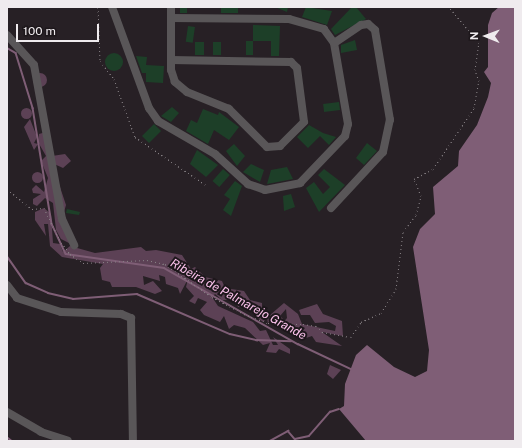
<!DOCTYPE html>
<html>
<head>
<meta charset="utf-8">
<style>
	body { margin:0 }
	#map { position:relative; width:522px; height:448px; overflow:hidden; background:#272025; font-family:"Public Sans",sans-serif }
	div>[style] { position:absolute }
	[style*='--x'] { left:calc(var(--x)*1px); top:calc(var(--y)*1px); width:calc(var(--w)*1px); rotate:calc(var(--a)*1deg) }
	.green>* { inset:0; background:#5c4155 }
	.round { border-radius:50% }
	.water>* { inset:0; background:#7f5e76 }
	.stream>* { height:1.5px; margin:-0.75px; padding:0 0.75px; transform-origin:0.75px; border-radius:0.75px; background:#7f5e76 }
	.building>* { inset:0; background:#1d3f28; transform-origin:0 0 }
	.path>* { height:1px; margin-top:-0.5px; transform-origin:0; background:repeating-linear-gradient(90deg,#878185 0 1px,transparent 0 4px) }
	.minor>* { height:8px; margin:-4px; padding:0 4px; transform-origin:4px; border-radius:4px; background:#595658 }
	span { translate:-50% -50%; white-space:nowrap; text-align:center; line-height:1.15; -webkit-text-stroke:4px #1d171b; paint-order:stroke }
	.water-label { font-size:12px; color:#fcc2ec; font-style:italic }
	.frame { position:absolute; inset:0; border:8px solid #efebee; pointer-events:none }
	.north { position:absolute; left:466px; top:16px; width:40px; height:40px; -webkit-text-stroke:3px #1d171b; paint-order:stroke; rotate:271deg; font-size:11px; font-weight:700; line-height:16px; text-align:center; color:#efebee }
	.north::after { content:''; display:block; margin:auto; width:14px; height:18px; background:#efebee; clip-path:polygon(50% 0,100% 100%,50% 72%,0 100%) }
	.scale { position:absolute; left:16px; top:24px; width:83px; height:18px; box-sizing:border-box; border:2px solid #efebee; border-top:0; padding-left:5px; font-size:12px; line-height:14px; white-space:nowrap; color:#efebee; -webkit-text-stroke:3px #1d171b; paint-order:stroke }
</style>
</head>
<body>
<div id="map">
	<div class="green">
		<i class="round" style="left:33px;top:73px;width:14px;height:14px"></i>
		<i class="round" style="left:20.5px;top:107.5px;width:11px;height:11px"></i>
		<i style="clip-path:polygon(30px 119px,37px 137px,34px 143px,38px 144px,34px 150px,24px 127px)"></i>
		<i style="clip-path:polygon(46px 132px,52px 156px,65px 154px,71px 161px,63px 168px,52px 163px,66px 205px,64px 212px,69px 243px,61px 239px,56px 230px,53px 203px,45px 198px,37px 206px,33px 204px,33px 199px,41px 194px,33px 193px,32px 189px,36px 185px,44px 192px,48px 178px,41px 161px,46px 156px,38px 142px,39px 134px)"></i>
		<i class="round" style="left:31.5px;top:171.5px;width:11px;height:11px"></i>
		<i style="clip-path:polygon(44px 208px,51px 214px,53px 243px,60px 244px,63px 252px,70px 246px,95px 253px,141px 247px,146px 251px,156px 250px,182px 255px,191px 269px,195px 267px,205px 277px,222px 281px,225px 288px,244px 291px,250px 300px,262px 303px,262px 312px,270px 315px,284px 303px,298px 314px,302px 324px,335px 331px,336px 326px,329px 322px,315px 323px,310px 315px,301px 315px,299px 310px,317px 304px,323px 314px,342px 321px,343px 336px,322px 332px,342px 346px,316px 342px,312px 336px,303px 339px,303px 333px,301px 338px,293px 336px,292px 330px,281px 325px,287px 318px,286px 309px,280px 316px,283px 319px,280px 323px,274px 321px,275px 314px,268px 323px,267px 318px,263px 322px,256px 317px,256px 306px,238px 307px,235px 300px,222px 300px,215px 294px,212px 297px,218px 306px,253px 322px,260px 331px,266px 330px,273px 345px,278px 345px,273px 337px,290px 349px,290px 354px,279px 349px,276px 353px,266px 352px,270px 343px,263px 345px,245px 328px,234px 325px,229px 329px,224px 316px,220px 322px,204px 315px,200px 310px,207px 302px,198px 298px,195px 304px,189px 301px,194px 296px,186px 287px,188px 279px,180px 294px,178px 288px,166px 284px,165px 277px,159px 275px,160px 281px,143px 276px,144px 285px,153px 281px,162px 291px,155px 294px,136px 287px,112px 287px,110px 282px,102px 280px,100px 268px,103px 264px,62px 257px,50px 246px,48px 224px,44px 224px,46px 236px,35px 220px,35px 212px)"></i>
		<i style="clip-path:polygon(330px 365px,341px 370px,333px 379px,327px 374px)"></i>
	</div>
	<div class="water">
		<i style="clip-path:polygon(499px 7px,515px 7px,515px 441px,366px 441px,339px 409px,344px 406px,345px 384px,356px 355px,367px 345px,394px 367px,415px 377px,427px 371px,429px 350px,413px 247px,420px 229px,435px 214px,433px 187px,458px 166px,459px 151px,477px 125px,488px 97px,491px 83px,484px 72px,488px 67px,488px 25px,492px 13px)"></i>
	</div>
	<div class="stream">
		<i style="--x:7;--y:48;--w:10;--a:29"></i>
		<i style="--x:16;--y:53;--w:58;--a:72.8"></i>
		<i style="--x:33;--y:108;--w:118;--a:80.7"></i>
		<i style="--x:52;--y:224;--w:33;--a:65"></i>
		<i style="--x:66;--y:254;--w:99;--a:8.1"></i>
		<i style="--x:164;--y:268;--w:154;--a:29.6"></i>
		<i style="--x:298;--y:344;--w:59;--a:25.3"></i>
		<i style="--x:7;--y:256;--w:33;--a:55"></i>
		<i style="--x:26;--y:283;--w:24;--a:24"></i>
		<i style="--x:48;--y:293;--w:26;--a:13"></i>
		<i style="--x:73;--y:299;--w:64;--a:-4.5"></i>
		<i style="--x:137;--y:294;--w:101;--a:23.3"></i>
		<i style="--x:230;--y:334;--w:28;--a:13"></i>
		<i style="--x:257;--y:340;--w:34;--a:2"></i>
		<i style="--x:7;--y:437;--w:6;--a:39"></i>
		<i style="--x:270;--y:441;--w:21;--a:-29"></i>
		<i style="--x:288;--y:431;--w:11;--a:49"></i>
		<i style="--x:295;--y:439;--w:14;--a:-12"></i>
		<i style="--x:309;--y:436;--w:32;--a:-49"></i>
		<i style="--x:330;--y:412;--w:9;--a:-18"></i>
	</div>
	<div class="building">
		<i style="left:180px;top:7px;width:7px;height:6px"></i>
		<i style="left:221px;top:7px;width:17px;height:6px"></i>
		<i style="clip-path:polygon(275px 7px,288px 7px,287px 12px)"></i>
		<i style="clip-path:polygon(306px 7px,332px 11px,327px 25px,302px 17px)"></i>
		<i style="clip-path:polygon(352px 7px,356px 7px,366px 19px,335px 35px,331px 29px)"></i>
		<i style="clip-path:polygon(253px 25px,280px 26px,279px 56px,271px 56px,271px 41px,253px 41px)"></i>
		<i style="left:188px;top:26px;width:7px;height:16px;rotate:8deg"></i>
		<i style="clip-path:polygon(355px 40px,357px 50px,341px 53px,341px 45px)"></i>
		<i style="left:246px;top:41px;width:7px;height:14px"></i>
		<i style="left:195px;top:42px;width:9px;height:13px"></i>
		<i style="left:213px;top:42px;width:8px;height:13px"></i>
		<i class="round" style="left:105px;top:53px;width:18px;height:18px"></i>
		<i style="clip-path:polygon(136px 56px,147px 57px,146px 65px,164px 66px,163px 83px,146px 82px,146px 73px,142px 73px)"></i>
		<i style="left:339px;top:102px;width:8px;height:16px;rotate:83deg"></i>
		<i style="clip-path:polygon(172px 107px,179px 113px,171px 122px,161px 116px)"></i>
		<i style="clip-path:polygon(203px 109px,218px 115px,219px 112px,239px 127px,229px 140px,214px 130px,208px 144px,186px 131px,191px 120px,197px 123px)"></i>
		<i style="left:154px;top:124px;width:10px;height:17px;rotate:45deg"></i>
		<i style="clip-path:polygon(309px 125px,323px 133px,336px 137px,329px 145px,320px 136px,308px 148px,297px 137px)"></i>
		<i style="clip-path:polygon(367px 143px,377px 151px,364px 165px,356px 158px)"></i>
		<i style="clip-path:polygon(234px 144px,245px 156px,237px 166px,226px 151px)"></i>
		<i style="clip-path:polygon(197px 150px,218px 165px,206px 177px,190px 164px)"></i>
		<i style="clip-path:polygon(251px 164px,264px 170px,260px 182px,243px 172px)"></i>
		<i style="clip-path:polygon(287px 167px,293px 179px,267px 184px,271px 170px)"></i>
		<i style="left:223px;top:169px;width:9px;height:16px;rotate:41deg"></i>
		<i style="clip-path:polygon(324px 169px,345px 185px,319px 212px,306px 188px,314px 182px,323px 194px,330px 187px,318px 175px)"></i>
		<i style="clip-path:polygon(235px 181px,242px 186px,231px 216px,223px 210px,230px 199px,224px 195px)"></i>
		<i style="clip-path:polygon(291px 194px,295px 207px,284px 211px,283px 196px)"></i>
		<i style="clip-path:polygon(67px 209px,80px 212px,79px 215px,66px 213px)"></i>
	</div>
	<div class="path">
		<i style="--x:98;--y:7;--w:54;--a:87.9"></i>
		<i style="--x:100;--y:61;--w:23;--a:52"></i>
		<i style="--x:114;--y:79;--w:62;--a:70.1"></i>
		<i style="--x:135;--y:137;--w:86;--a:34.1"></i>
		<i style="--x:7;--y:189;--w:32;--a:39"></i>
		<i style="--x:32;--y:209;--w:12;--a:-5"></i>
		<i style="--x:44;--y:208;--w:34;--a:64"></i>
		<i style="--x:59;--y:239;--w:19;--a:54"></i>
		<i style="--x:70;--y:254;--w:16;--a:35"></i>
		<i style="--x:83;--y:263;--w:64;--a:-2.7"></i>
		<i style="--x:147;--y:260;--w:18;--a:13"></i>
		<i style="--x:165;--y:264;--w:57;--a:35.1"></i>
		<i style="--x:212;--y:297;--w:36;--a:28"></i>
		<i style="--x:244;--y:314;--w:26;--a:21"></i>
		<i style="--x:268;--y:323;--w:35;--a:2"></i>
		<i style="--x:303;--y:324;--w:13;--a:9"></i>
		<i style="--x:316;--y:326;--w:8;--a:45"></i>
		<i style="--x:322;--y:332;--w:29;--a:10"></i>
		<i style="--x:351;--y:337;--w:18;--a:-56"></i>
		<i style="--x:361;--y:322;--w:22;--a:-24"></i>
		<i style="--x:381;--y:313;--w:28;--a:-58"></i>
		<i style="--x:396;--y:289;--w:57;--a:-83"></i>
		<i style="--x:403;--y:232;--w:21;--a:-53"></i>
		<i style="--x:416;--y:215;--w:20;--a:-75"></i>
		<i style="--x:421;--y:196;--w:18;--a:-112"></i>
		<i style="--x:414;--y:179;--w:21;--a:-28"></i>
		<i style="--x:433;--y:169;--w:73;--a:-56.1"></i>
		<i style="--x:474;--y:108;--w:27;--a:-80"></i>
		<i style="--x:479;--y:81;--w:12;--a:-110"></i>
		<i style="--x:475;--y:70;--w:27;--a:-82"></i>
		<i style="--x:479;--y:43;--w:47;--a:-129.8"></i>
	</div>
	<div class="minor">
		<i style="--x:112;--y:7;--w:108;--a:69.9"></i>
		<i style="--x:149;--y:108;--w:16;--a:55"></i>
		<i style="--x:158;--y:121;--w:66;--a:30.1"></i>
		<i style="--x:215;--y:154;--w:45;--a:42.3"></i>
		<i style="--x:248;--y:184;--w:18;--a:19"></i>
		<i style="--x:265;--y:190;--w:36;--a:-11"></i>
		<i style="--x:300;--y:183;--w:65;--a:-46.2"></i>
		<i style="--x:345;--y:136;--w:12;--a:-76"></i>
		<i style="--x:348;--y:124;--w:82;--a:-99.8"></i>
		<i style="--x:334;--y:43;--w:17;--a:-126"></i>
		<i style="--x:324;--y:29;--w:36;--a:-164"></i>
		<i style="--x:289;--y:19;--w:118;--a:-179.5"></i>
		<i style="--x:7;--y:35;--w:40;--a:48"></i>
		<i style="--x:34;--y:65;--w:157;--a:79.7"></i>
		<i style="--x:62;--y:219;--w:29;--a:65"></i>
		<i style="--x:171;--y:60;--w:120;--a:1"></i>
		<i style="--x:291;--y:62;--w:8;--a:45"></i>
		<i style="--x:297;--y:68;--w:54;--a:82.6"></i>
		<i style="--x:304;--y:122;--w:34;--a:135"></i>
		<i style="--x:280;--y:146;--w:13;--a:176"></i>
		<i style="--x:267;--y:147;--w:54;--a:-135"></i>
		<i style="--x:229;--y:109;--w:45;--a:-158"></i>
		<i style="--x:187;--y:92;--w:16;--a:-140"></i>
		<i style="--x:175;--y:82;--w:13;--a:-108"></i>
		<i style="--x:171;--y:70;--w:63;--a:-90"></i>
		<i style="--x:331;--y:208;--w:76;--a:-47.1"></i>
		<i style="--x:383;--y:152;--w:33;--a:-78"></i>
		<i style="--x:390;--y:120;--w:91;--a:-99.5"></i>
		<i style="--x:375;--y:30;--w:9;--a:-139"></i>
		<i style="--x:368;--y:24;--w:7;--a:172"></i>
		<i style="--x:361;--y:25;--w:32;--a:146"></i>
		<i style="--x:7;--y:285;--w:16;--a:52"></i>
		<i style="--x:17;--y:298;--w:46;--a:17.7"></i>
		<i style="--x:61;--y:312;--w:60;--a:1.9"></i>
		<i style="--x:121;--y:314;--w:11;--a:22"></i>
		<i style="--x:131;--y:318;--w:123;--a:89.1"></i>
		<i style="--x:7;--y:412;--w:39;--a:30"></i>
		<i style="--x:41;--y:432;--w:28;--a:18"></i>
	</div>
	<div class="water-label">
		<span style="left:238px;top:300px;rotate:29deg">Ribeira de Palmarejo Grande</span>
	</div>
	<div class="frame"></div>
	<div class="north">N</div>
	<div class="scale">100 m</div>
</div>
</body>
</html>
